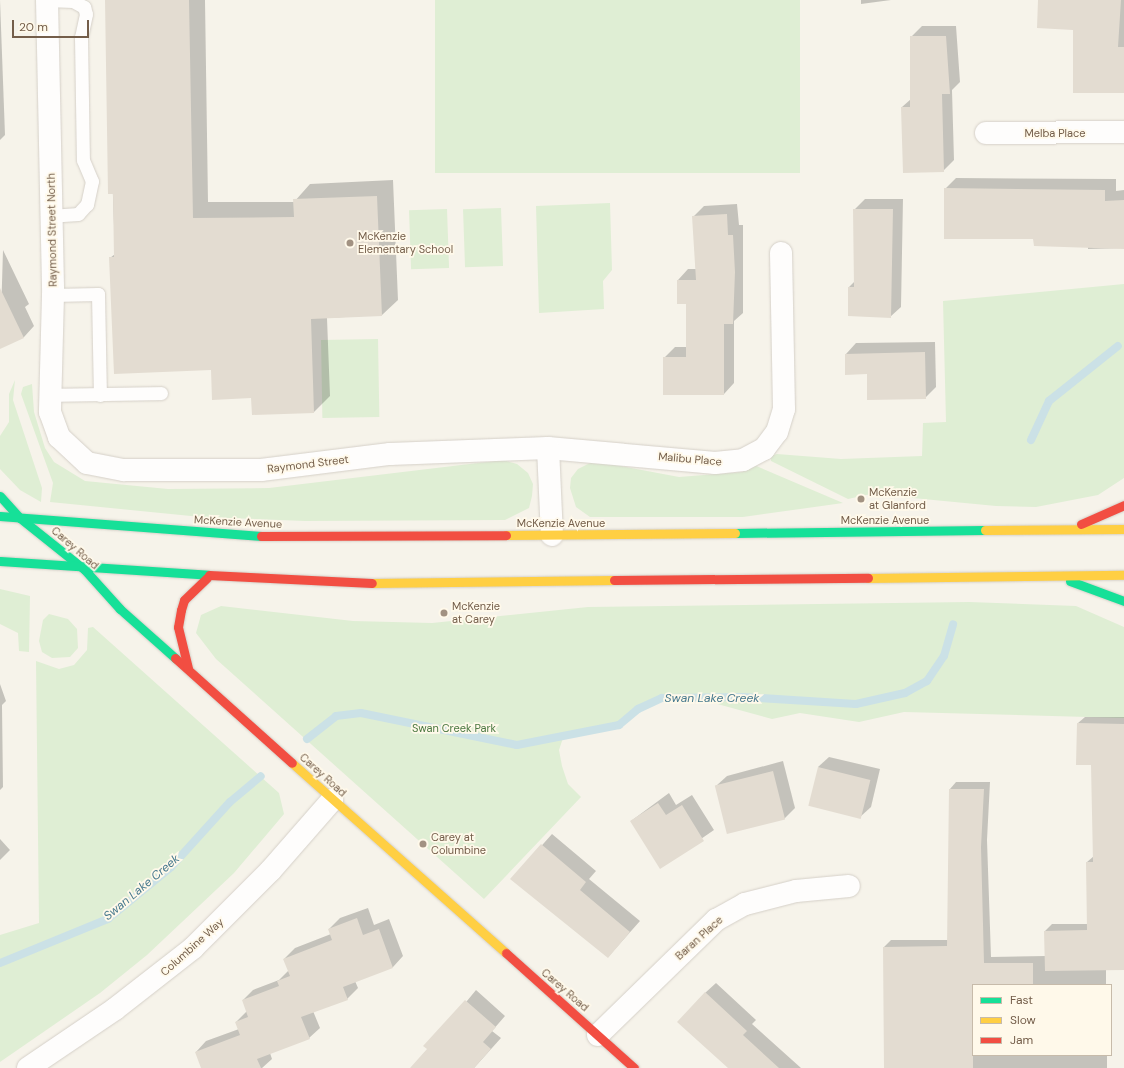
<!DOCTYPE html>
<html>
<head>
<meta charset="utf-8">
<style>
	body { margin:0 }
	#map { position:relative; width:1124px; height:1068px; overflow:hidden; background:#f6f3ea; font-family:"DM Sans",sans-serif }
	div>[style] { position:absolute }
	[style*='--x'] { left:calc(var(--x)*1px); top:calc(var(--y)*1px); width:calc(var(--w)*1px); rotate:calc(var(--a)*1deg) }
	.green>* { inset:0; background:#dfeed4; transform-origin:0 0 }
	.shadow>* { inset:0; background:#0003 }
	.stream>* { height:8px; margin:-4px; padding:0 4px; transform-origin:4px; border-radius:4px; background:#cbe1e6 }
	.building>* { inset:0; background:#e3dcd1; transform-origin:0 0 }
	.roads { filter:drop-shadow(0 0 1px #d5d0c8) drop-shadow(0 0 1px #d5d0c8) }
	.lane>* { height:13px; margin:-6.5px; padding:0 6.5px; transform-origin:6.5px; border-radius:6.5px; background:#fefdfc }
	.street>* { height:22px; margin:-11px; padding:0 11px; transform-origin:11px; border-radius:11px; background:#fefdfc }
	.fast>* { height:9px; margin:-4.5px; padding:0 4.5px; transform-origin:4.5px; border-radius:4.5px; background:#16e098 }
	.slow>* { height:9px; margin:-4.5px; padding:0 4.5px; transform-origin:4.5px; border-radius:4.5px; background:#ffcf43 }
	.jam>* { height:9px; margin:-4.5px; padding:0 4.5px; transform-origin:4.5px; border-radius:4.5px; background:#f24e42 }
	.dots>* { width:11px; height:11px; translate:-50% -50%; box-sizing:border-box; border:2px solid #fff9ea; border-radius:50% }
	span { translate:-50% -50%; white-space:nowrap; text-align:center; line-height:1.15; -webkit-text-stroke:3.5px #fff9ea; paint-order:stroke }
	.street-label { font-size:11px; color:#745e4a }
	.poi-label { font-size:11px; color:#745e4a }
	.left { translate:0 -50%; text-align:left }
	.park-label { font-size:11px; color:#4c7942 }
	.water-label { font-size:12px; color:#47798e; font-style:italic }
	.legend { position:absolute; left:972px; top:984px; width:140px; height:72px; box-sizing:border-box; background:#fff9ea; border:1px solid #c7bbaa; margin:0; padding:5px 7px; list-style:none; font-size:12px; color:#745e4a }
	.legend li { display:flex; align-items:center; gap:8px; height:20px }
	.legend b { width:20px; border:1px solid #c7bbaa }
	.scale { position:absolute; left:12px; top:20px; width:77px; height:18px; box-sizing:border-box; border:2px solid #745e4a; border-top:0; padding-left:5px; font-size:12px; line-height:14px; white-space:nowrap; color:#745e4a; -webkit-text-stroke:3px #fff9ea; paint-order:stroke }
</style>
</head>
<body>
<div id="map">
	<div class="green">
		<i style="left:435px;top:0;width:365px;height:173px"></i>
		<i style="clip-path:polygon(610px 203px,612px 270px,603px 281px,604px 309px,539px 313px,536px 206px)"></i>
		<i style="left:501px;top:208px;width:58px;height:38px;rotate:88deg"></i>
		<i style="left:447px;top:209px;width:59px;height:38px;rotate:88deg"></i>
		<i style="clip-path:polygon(1124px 284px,1124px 478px,1098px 495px,1036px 507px,996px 506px,871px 494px,848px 499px,771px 461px,771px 456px,777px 454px,841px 459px,922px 456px,923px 423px,946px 422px,943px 301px)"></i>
		<i style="left:378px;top:339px;width:78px;height:57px;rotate:89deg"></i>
		<i style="clip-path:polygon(15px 380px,13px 400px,42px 488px,41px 502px,20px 490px,0 469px,0 436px,9px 422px,9px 394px)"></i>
		<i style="clip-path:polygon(32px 384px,34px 412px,45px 448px,54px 462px,85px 481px,168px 489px,269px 488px,503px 460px,517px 464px,528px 473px,533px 484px,532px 496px,529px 508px,505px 520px,305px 521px,201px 517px,50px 502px,53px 483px,21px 394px,23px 387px)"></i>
		<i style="clip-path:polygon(594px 461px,679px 477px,742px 472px,754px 465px,843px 503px,743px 517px,590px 517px,576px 507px,570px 488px,571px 478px,578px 469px)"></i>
		<i style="clip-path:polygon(0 589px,30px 596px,29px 652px,19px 651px,18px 633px,0 624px)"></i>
		<i style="clip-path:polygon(969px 602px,1076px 606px,1124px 627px,1124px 718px,904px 712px,859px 722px,800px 713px,772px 719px,699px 699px,662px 698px,638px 709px,619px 725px,563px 738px,559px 750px,562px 766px,568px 784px,581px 797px,484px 899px,216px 659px,196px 633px,201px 615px,221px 606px,353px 621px,432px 623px,588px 607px)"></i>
		<i style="clip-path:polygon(49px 614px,68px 619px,77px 629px,78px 648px,70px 657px,52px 658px,42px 652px,39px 641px,43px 620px)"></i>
		<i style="clip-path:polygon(93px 627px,279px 793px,284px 814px,234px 873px,147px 955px,100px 993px,0 1062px,0 935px,39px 923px,36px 661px,59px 669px,74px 665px,87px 650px,88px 628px)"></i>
	</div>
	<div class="shadow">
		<i style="clip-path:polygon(0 0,5px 135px,0 140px)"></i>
		<i style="clip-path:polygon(106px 0,205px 0,208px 202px,294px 202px,310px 184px,393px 180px,398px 300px,382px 315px,327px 318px,330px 396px,314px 412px,252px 397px,212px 369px,110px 258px,115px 254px)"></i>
		<i style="clip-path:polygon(861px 0,891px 0,861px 4px)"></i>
		<i style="clip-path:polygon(1039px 0,1124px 0,1124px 92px,1074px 29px)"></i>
		<i style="clip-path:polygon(922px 26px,956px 26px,960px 82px,952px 90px,954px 160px,943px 171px,902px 107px,911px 99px,911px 37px)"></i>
		<i style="clip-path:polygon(956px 178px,1116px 179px,1116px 191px,1124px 190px,1124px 248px,1088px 249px,1088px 244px,1034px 238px,945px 189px)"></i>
		<i style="clip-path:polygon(865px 199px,903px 199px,901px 307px,890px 317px,849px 287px,855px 281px,854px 210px)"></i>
		<i style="clip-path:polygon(737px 204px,739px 225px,743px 225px,743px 313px,734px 321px,734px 383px,724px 394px,664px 358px,675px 347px,687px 347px,687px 303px,678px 280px,688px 269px,696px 269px,693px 217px,704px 206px)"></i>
		<i style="clip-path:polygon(3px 250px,29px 304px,25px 307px,34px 326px,24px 337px,0 348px)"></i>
		<i style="clip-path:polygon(935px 342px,936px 387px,925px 398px,868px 373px,846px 354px,856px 343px)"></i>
		<i style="clip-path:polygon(0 684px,6px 701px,2px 705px,3px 787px,0 790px)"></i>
		<i style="clip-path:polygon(1085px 717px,1124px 717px,1124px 969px,1106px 969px,1106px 985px,973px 985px,973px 1055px,1107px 1055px,1107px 1068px,885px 1068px,884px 947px,891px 940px,948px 940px,950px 789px,956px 782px,990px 782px,987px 840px,991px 957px,1046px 956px,1045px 931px,1052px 924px,1088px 924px,1087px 862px,1094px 856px,1092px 764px,1078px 723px)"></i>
		<i style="clip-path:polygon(829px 757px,880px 769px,871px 807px,860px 817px,818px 767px)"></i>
		<i style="clip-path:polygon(783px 761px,795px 808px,784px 819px,716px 786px,727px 776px)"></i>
		<i style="clip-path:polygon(669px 793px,676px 805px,692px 795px,714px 830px,660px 867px,631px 821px)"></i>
		<i style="clip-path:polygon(552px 834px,596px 871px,589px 879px,640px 921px,608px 957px,512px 879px)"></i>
		<i style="clip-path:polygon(0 839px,10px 850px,0 860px)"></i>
		<i style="clip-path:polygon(368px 908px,374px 925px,389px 919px,403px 956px,393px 967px,355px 981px,358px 988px,347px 999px,313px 1011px,320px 1028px,309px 1038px,270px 1053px,272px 1059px,262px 1068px,202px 1068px,196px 1052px,206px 1041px,239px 1029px,236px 1022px,247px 1011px,243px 1000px,253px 990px,279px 980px,289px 970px,284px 959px,295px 948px,331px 934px,329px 929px,340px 918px)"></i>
		<i style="clip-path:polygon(716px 983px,756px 1020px,752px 1024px,801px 1068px,729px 1068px,705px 993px)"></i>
		<i style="clip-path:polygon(476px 990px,505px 1016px,492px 1031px,501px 1038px,474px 1068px,412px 1068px)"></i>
	</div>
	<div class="stream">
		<i style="--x:1031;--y:440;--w:43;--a:-65.2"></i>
		<i style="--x:1049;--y:401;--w:88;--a:-38.6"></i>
		<i style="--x:307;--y:739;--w:37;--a:-38"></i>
		<i style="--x:336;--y:716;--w:25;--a:-7"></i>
		<i style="--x:361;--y:713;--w:159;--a:11.6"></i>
		<i style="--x:517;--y:745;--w:104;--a:-11.1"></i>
		<i style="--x:619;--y:725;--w:25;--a:-40"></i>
		<i style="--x:638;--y:709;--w:26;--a:-25"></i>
		<i style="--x:662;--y:698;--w:82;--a:-0.7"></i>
		<i style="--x:744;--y:697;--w:112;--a:3.6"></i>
		<i style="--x:856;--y:704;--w:50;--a:-12.7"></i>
		<i style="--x:905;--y:693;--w:25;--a:-29"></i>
		<i style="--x:927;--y:681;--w:30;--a:-56"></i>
		<i style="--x:944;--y:656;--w:33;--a:-74"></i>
		<i style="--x:0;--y:963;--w:117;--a:-22.2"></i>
		<i style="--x:108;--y:919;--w:82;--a:-39.5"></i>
		<i style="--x:171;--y:867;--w:88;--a:-47.8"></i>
		<i style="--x:230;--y:802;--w:40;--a:-40"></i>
	</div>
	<div class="building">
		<i style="clip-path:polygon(105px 0,189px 0,193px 218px,294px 217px,293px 199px,377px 196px,382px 316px,311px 319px,314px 413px,252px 415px,251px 398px,212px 400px,211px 370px,114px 374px,109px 257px,114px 257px,113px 194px,108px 194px)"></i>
		<i style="clip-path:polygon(1038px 0,1121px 0,1118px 47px,1124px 47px,1124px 93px,1073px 93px,1073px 30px,1037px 28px)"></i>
		<i style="clip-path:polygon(910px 36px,946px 36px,950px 94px,942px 94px,944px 172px,903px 173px,901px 107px,910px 107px)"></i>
		<i style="clip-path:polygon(944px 188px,1105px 190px,1105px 201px,1124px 200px,1124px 249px,1034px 246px,1033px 239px,944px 239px)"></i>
		<i style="clip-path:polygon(853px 209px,893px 209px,891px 318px,848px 316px,848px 287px,854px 287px)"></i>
		<i style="clip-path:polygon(727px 214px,728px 235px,733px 235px,735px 272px,733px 324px,724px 324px,724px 395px,663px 395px,663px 357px,686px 357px,686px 304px,677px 304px,677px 280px,696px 280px,692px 216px)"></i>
		<i style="clip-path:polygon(0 288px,24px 338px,0 349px)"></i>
		<i style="clip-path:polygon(925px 352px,926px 399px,867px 400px,867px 374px,845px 375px,845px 354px)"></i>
		<i style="clip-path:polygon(1077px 723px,1124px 724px,1124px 970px,1045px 971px,1044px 931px,1087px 930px,1086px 862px,1093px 862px,1091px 765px,1076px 765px)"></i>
		<i style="left:818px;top:767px;width:54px;height:40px;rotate:14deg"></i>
		<i style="left:773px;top:771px;width:50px;height:60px;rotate:76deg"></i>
		<i style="clip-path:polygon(949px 789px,984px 789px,981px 847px,984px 963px,1033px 963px,1033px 985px,973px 985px,973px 1068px,884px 1068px,883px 947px,947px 946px)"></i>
		<i style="clip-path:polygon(658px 803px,666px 815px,682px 805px,704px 841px,660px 869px,630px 821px)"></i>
		<i style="clip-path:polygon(541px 844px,586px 882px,580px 890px,630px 932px,608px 958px,510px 879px)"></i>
		<i style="clip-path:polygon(357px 918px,363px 935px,379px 929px,393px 968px,343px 987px,348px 1000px,301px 1017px,310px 1039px,257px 1059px,261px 1068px,201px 1068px,195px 1052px,240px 1035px,235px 1022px,248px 1017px,242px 1000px,279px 986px,277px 981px,290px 976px,283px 959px,332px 940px,328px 929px)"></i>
		<i style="clip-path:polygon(705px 992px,747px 1031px,743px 1035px,779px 1068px,728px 1068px,677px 1022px)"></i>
		<i style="clip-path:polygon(465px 1000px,496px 1027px,483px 1042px,491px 1049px,474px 1068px,410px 1068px,427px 1049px,423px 1046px)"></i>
	</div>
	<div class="roads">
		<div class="lane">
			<i style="--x:47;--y:0;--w:26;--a:2"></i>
			<i style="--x:73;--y:1;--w:13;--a:29"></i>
			<i style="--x:84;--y:7;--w:7;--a:74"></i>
			<i style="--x:86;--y:14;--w:24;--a:102"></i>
			<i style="--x:81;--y:37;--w:123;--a:89.1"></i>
			<i style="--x:83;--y:160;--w:23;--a:67"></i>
			<i style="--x:92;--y:181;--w:24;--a:102"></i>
			<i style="--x:87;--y:204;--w:13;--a:132"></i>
			<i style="--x:78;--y:214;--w:27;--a:176"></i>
			<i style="--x:53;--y:295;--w:45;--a:-1.3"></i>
			<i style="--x:98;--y:294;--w:101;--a:88.9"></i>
			<i style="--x:49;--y:395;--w:112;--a:-1"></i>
		</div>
		<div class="street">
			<i style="--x:47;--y:0;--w:295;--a:88.8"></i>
			<i style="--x:53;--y:295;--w:117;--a:91.5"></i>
			<i style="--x:50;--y:412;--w:27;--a:70"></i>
			<i style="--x:59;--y:437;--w:38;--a:43"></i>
			<i style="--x:87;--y:463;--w:38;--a:11"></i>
			<i style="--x:124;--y:470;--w:137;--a:0"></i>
			<i style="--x:261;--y:470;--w:130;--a:-7.1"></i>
			<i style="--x:390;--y:454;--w:158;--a:-2.2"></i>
			<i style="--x:548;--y:448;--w:168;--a:5.1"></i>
			<i style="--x:715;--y:463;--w:28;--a:-6"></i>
			<i style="--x:743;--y:460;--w:24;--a:-28"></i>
			<i style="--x:764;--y:449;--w:21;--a:-53"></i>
			<i style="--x:777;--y:432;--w:24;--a:-73"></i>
			<i style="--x:784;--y:409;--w:156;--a:-91.1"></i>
			<i style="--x:986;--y:133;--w:138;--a:-0.4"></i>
			<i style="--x:548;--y:448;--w:87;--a:87.4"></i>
			<i style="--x:598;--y:1035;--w:165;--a:-44.3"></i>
			<i style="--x:716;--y:920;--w:33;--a:-29"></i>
			<i style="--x:745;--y:904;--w:53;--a:-14.3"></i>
			<i style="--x:796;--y:891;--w:53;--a:-5.4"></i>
			<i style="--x:28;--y:1068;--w:105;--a:-34.1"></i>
			<i style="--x:115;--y:1009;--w:99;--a:-38"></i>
			<i style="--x:193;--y:948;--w:110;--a:-45"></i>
			<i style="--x:271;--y:870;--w:93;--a:-48.9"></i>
		</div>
		<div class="fast">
			<i style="--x:0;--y:496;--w:30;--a:48"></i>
			<i style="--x:20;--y:518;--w:82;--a:38.6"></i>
			<i style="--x:84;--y:569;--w:54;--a:48"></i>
			<i style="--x:120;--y:609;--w:74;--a:41.7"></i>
			<i style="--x:0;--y:516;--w:262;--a:4.4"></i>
			<i style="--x:735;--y:533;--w:250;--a:-0.7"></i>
			<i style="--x:0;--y:561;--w:209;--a:3.8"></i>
			<i style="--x:1070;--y:581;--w:58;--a:20.3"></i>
		</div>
		<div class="slow">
			<i style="--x:985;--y:530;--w:139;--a:-0.4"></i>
			<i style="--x:506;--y:535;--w:229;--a:-0.5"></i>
			<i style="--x:868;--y:578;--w:256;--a:-0.7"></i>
			<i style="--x:372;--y:583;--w:242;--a:-0.7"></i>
			<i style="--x:292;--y:763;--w:286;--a:41.6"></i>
		</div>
		<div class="jam">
			<i style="--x:1081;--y:524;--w:47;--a:-23.8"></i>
			<i style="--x:261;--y:536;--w:245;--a:-0.2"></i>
			<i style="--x:209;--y:575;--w:163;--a:2.8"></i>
			<i style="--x:614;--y:580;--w:254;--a:-0.5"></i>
			<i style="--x:175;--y:658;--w:157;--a:41.9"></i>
			<i style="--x:188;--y:668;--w:42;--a:-103.7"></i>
			<i style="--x:178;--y:627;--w:17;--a:-80"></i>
			<i style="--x:181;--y:610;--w:10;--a:-73"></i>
			<i style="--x:184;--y:600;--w:32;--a:-44"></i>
			<i style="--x:506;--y:953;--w:172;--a:41.9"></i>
		</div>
	</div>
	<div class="dots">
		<i style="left:350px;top:243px;background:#a29282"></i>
		<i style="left:861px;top:499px;background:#a29282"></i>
		<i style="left:444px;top:613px;background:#a29282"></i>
		<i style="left:423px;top:844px;background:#a29282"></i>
	</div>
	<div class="street-label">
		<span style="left:1055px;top:133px">Melba Place</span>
		<span style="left:52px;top:230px;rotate:-91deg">Raymond Street North</span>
		<span style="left:690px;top:459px;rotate:5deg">Malibu Place</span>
		<span style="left:308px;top:464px;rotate:-7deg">Raymond Street</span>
		<span style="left:885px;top:520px">McKenzie Avenue</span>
		<span style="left:238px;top:522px;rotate:3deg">McKenzie Avenue</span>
		<span style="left:561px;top:523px">McKenzie Avenue</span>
		<span style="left:75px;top:548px;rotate:41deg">Carey Road</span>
		<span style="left:323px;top:775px;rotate:42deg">Carey Road</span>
		<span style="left:699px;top:938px;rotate:-42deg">Baran Place</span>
		<span style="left:192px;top:947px;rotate:-42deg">Columbine Way</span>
		<span style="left:565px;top:990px;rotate:41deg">Carey Road</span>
	</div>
	<div class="poi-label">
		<span class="left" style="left:358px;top:243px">McKenzie<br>Elementary School</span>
		<span class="left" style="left:869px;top:499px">McKenzie<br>at Glanford</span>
		<span class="left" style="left:452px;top:613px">McKenzie<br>at Carey</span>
		<span class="left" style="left:431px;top:844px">Carey at<br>Columbine</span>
	</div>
	<div class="park-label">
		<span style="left:454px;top:728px">Swan Creek Park</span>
	</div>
	<div class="water-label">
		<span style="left:712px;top:699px">Swan Lake Creek</span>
		<span style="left:142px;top:888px;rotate:-40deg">Swan Lake Creek</span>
	</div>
	<ul class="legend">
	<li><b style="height:5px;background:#16e098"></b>Fast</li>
	<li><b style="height:5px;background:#ffcf43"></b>Slow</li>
	<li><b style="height:5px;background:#f24e42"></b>Jam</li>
	</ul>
	<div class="scale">20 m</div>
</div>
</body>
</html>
